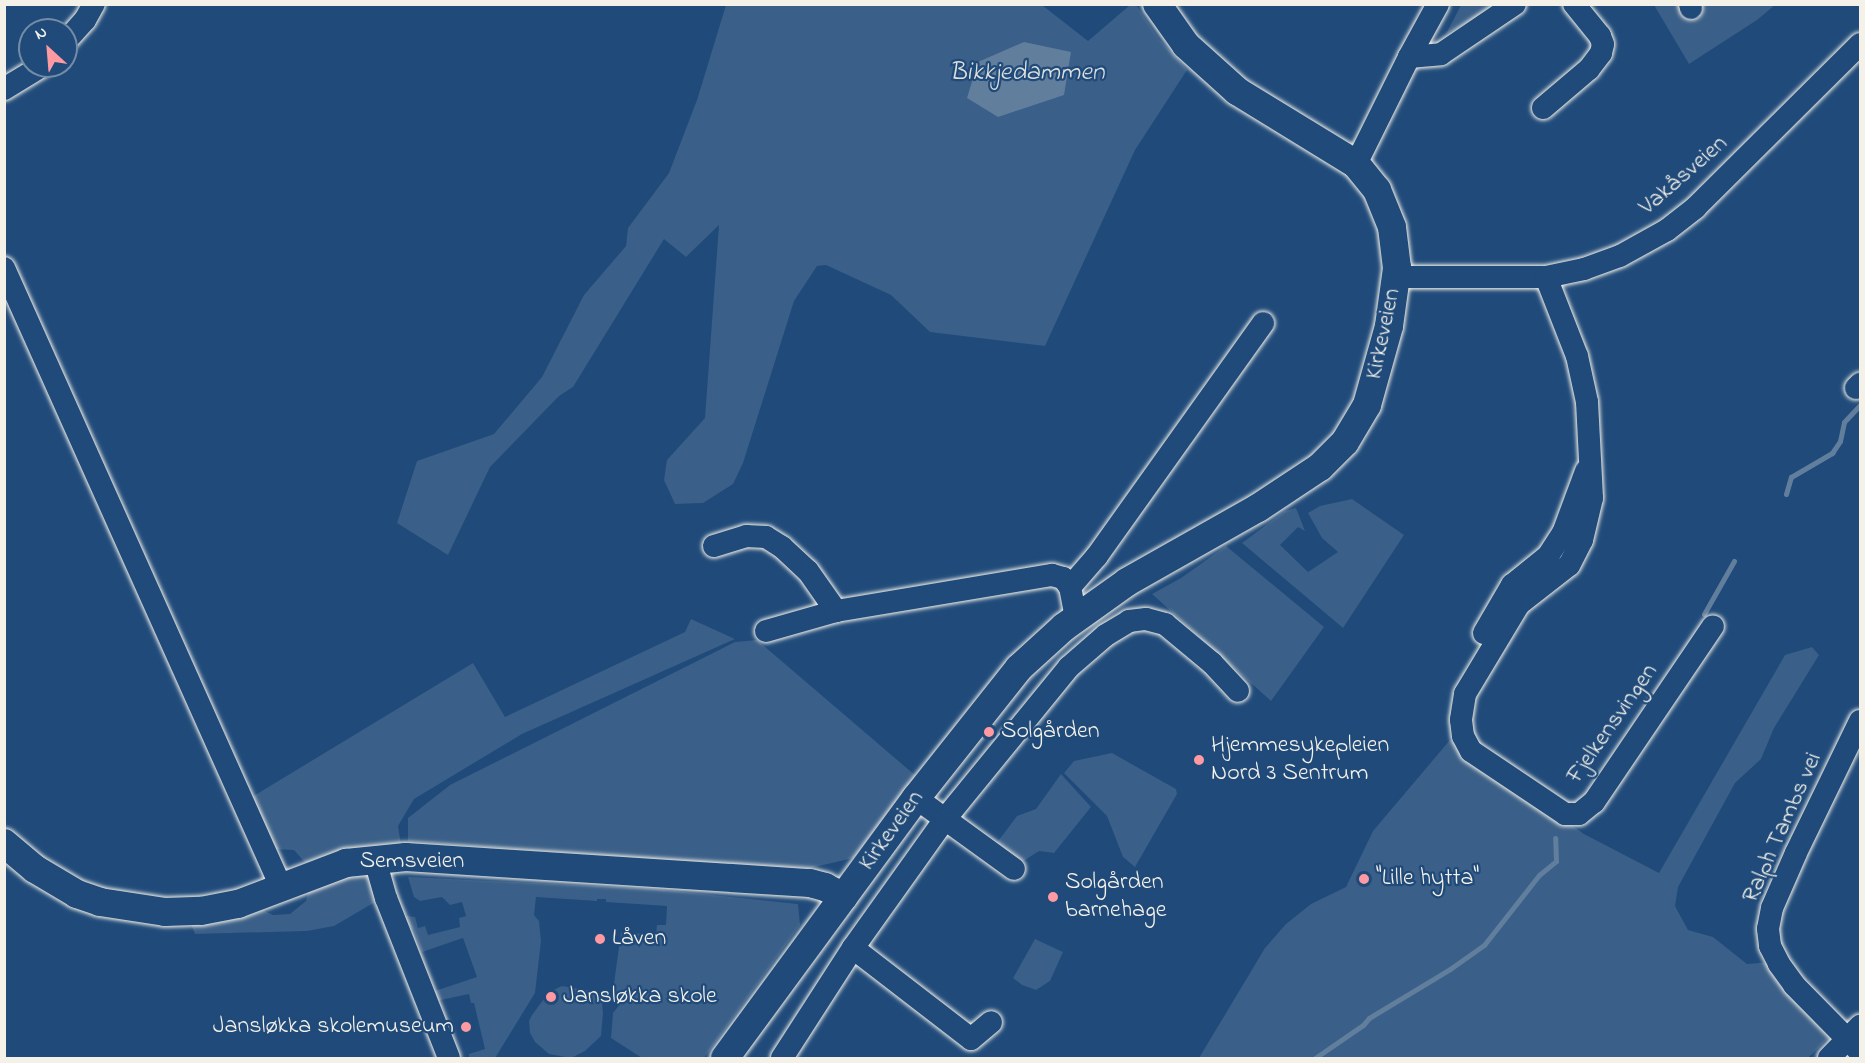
<!DOCTYPE html>
<html>
<head>
<meta charset="utf-8">
<style>
	body { margin:0 }
	#map { position:relative; width:1865px; height:1063px; overflow:hidden; background:#1f4a7a; font-family:"Indie Flower",sans-serif }
	div>[style] { position:absolute }
	[style*='--x'] { left:calc(var(--x)*1px); top:calc(var(--y)*1px); width:calc(var(--w)*1px); rotate:calc(var(--a)*1deg) }
	.green>* { inset:0; background:#3a5f88 }
	.water>* { inset:0; background:#627e9d }
	.stream>* { height:5px; margin:-2.5px; padding:0 2.5px; transform-origin:2.5px; border-radius:2.5px; background:#627e9d }
	.roads { filter:drop-shadow(0 0 2px #f4f1e8) drop-shadow(0 0 2px #f4f1e8) }
	.minor>* { height:22px; margin:-11px; padding:0 11px; transform-origin:11px; border-radius:11px; background:#1f4a7a }
	.major>* { height:28px; margin:-14px; padding:0 14px; transform-origin:14px; border-radius:14px; background:#1f4a7a }
	.dots>* { width:16px; height:16px; translate:-50% -50%; box-sizing:border-box; border:3px solid #1f4a7a; border-radius:50% }
	span { translate:-50% -50%; white-space:nowrap; text-align:center; line-height:1.15; -webkit-text-stroke:4.5px #1f4a7a; paint-order:stroke }
	.street-label { font-size:24px; color:#f4f1e8 }
	.poi-label { font-size:24px; color:#f4f1e8 }
	.left { translate:0 -50%; text-align:left }
	.right { translate:-100% -50%; text-align:right }
	.water-label { font-size:26px; color:#dee0dd; font-style:italic }
	.frame { position:absolute; inset:0; border:6px solid #f4f1e8; pointer-events:none }
	.north { position:absolute; left:18px; top:18px; width:60px; height:60px; box-sizing:border-box; background:#1f4a7a; border:2px solid #748da6; border-radius:50%; rotate:334deg; font-size:16px; font-weight:700; line-height:24px; text-align:center; color:#f4f1e8 }
	.north::after { content:''; display:block; margin:auto; width:21px; height:27px; background:#ff9aa2; clip-path:polygon(50% 0,100% 100%,50% 72%,0 100%) }
</style>
</head>
<body>
<div id="map">
	<div class="green">
		<i style="clip-path:polygon(726px 5px,1042px 5px,1088px 41px,1130px 5px,1136px 5px,1159px 39px,1187px 70px,1135px 150px,1045px 346px,930px 332px,891px 295px,826px 265px,817px 266px,794px 301px,743px 463px,733px 484px,703px 503px,675px 504px,664px 480px,667px 460px,705px 418px,719px 225px,686px 257px,664px 239px,573px 387px,559px 396px,490px 467px,448px 555px,397px 523px,417px 461px,494px 434px,542px 377px,584px 295px,626px 246px,628px 228px,669px 173px,697px 100px)"></i>
		<i style="clip-path:polygon(1461px 5px,1500px 5px,1446px 34px)"></i>
		<i style="clip-path:polygon(1654px 5px,1775px 5px,1757px 20px,1689px 64px)"></i>
		<i style="clip-path:polygon(1352px 499px,1404px 535px,1343px 628px,1242px 543px,1285px 511px,1296px 508px,1305px 531px,1298px 527px,1280px 545px,1308px 572px,1338px 552px,1322px 538px,1308px 513px,1320px 506px)"></i>
		<i style="clip-path:polygon(1226px 546px,1324px 627px,1271px 701px,1152px 594px,1181px 578px)"></i>
		<i style="clip-path:polygon(691px 619px,735px 639px,522px 734px,414px 799px,398px 826px,402px 851px,309px 867px,294px 850px,271px 849px,247px 800px,473px 663px,505px 717px,685px 632px)"></i>
		<i style="clip-path:polygon(757px 640px,916px 776px,853px 858px,802px 870px,408px 841px,408px 818px,450px 785px,735px 642px)"></i>
		<i style="clip-path:polygon(1812px 647px,1819px 655px,1774px 728px,1761px 759px,1735px 783px,1678px 887px,1675px 906px,1688px 930px,1713px 937px,1747px 964px,1771px 962px,1830px 1036px,1808px 1058px,1199px 1058px,1265px 948px,1286px 924px,1311px 904px,1346px 887px,1373px 831px,1450px 740px,1584px 834px,1659px 873px,1785px 655px)"></i>
		<i style="clip-path:polygon(1112px 753px,1176px 789px,1177px 794px,1135px 867px,1123px 857px,1107px 816px,1064px 773px,1074px 761px)"></i>
		<i style="clip-path:polygon(1061px 774px,1091px 807px,1054px 853px,1039px 851px,1017px 865px,993px 848px,1017px 816px,1036px 809px)"></i>
		<i style="clip-path:polygon(371px 873px,382px 898px,334px 926px,307px 931px,195px 934px,189px 919px,258px 908px,273px 915px,290px 914px,306px 901px,311px 880px)"></i>
		<i style="clip-path:polygon(408px 877px,655px 889px,798px 904px,800px 925px,704px 1058px,642px 1058px,611px 1038px,613px 1013px,621px 1003px,613px 991px,621px 932px,656px 935px,657px 925px,666px 925px,667px 906px,606px 902px,606px 899px,597px 899px,597px 901px,536px 897px,534px 915px,539px 921px,541px 941px,535px 993px,495px 1058px,469px 1058px,469px 1054px,485px 1049px,474px 1003px,471px 1003px,469px 994px,436px 1001px,435px 991px,477px 977px,463px 938px,422px 952px,414px 930px,404px 919px,406px 916px,415px 917px,418px 928px,425px 926px,428px 935px,460px 927px,459px 918px,466px 916px,462px 902px,450px 905px,442px 897px,420px 901px,414px 897px)"></i>
		<i style="clip-path:polygon(1035px 939px,1063px 952px,1050px 981px,1036px 990px,1022px 985px,1013px 978px)"></i>
		<i style="clip-path:polygon(562px 986px,592px 991px,602px 1003px,603px 1013px,601px 1036px,585px 1051px,571px 1058px,549px 1054px,535px 1042px,530px 1033px,529px 1021px,532px 1015px,549px 992px)"></i>
	</div>
	<div class="water">
		<i style="clip-path:polygon(1024px 42px,1071px 52px,1064px 95px,998px 117px,967px 98px,978px 62px)"></i>
	</div>
	<div class="stream">
		<i style="--x:1786;--y:494;--w:18;--a:-74"></i>
		<i style="--x:1791;--y:477;--w:48;--a:-30.3"></i>
		<i style="--x:1832;--y:453;--w:14;--a:-56"></i>
		<i style="--x:1840;--y:441;--w:19;--a:-78"></i>
		<i style="--x:1844;--y:422;--w:23;--a:-47"></i>
		<i style="--x:1704;--y:614;--w:61;--a:-60.5"></i>
		<i style="--x:1315;--y:1058;--w:58;--a:-34.5"></i>
		<i style="--x:1363;--y:1025;--w:9;--a:-49"></i>
		<i style="--x:1369;--y:1018;--w:95;--a:-31.2"></i>
		<i style="--x:1450;--y:969;--w:42;--a:-35.2"></i>
		<i style="--x:1484;--y:945;--w:89;--a:-51.8"></i>
		<i style="--x:1539;--y:875;--w:22;--a:-39"></i>
		<i style="--x:1556;--y:861;--w:23;--a:-92"></i>
	</div>
	<div class="roads">
		<div class="minor">
			<i style="--x:1690;--y:4;--w:4;--a:76"></i>
			<i style="--x:66;--y:41;--w:28;--a:-48"></i>
			<i style="--x:85;--y:20;--w:18;--a:-61"></i>
			<i style="--x:1409;--y:57;--w:32;--a:-5"></i>
			<i style="--x:1441;--y:54;--w:89;--a:-34"></i>
			<i style="--x:4;--y:89;--w:44;--a:-31.2"></i>
			<i style="--x:1543;--y:108;--w:60;--a:-40.3"></i>
			<i style="--x:1589;--y:69;--w:20;--a:-53"></i>
			<i style="--x:1601;--y:53;--w:9;--a:-77"></i>
			<i style="--x:1603;--y:44;--w:9;--a:-111"></i>
			<i style="--x:1600;--y:36;--w:41;--a:-129.1"></i>
			<i style="--x:1356;--y:164;--w:119;--a:-63.6"></i>
			<i style="--x:1409;--y:57;--w:60;--a:-61.3"></i>
			<i style="--x:4;--y:268;--w:678;--a:65.89"></i>
			<i style="--x:1396;--y:277;--w:150;--a:0"></i>
			<i style="--x:1546;--y:277;--w:39;--a:-12"></i>
			<i style="--x:1584;--y:269;--w:38;--a:-20"></i>
			<i style="--x:1620;--y:256;--w:54;--a:-29"></i>
			<i style="--x:1667;--y:230;--w:37;--a:-38"></i>
			<i style="--x:1696;--y:207;--w:231;--a:-44.8"></i>
			<i style="--x:1546;--y:277;--w:85;--a:68.6"></i>
			<i style="--x:1577;--y:356;--w:47;--a:77.7"></i>
			<i style="--x:1587;--y:402;--w:96;--a:87"></i>
			<i style="--x:1592;--y:498;--w:43;--a:103.4"></i>
			<i style="--x:1582;--y:540;--w:28;--a:117"></i>
			<i style="--x:1569;--y:565;--w:63;--a:142"></i>
			<i style="--x:1519;--y:604;--w:105;--a:121"></i>
			<i style="--x:1465;--y:694;--w:26;--a:99"></i>
			<i style="--x:1461;--y:720;--w:16;--a:83"></i>
			<i style="--x:1463;--y:736;--w:17;--a:62"></i>
			<i style="--x:1471;--y:751;--w:113;--a:33.8"></i>
			<i style="--x:1565;--y:814;--w:14;--a:0"></i>
			<i style="--x:1579;--y:814;--w:19;--a:-39"></i>
			<i style="--x:1594;--y:802;--w:212;--a:-55.9"></i>
			<i style="--x:1856;--y:388;--w:6;--a:-45"></i>
			<i style="--x:714;--y:546;--w:34;--a:-17"></i>
			<i style="--x:746;--y:536;--w:20;--a:3"></i>
			<i style="--x:766;--y:537;--w:19;--a:32"></i>
			<i style="--x:782;--y:547;--w:35;--a:43"></i>
			<i style="--x:808;--y:571;--w:49;--a:55"></i>
			<i style="--x:1070;--y:587;--w:41;--a:-48.9"></i>
			<i style="--x:1097;--y:556;--w:286;--a:-54.5"></i>
			<i style="--x:766;--y:631;--w:73;--a:-15.9"></i>
			<i style="--x:836;--y:611;--w:219;--a:-9.5"></i>
			<i style="--x:1052;--y:575;--w:11;--a:15"></i>
			<i style="--x:1063;--y:578;--w:11;--a:52"></i>
			<i style="--x:1070;--y:587;--w:32;--a:79"></i>
			<i style="--x:1484;--y:633;--w:56;--a:-59.7"></i>
			<i style="--x:1512;--y:585;--w:46;--a:-38.9"></i>
			<i style="--x:1548;--y:556;--w:27;--a:-57"></i>
			<i style="--x:1563;--y:533;--w:66;--a:-69.6"></i>
			<i style="--x:1860;--y:721;--w:147;--a:115.9"></i>
			<i style="--x:1796;--y:853;--w:60;--a:113.6"></i>
			<i style="--x:1772;--y:908;--w:21;--a:101"></i>
			<i style="--x:1768;--y:929;--w:17;--a:83"></i>
			<i style="--x:1770;--y:946;--w:20;--a:63"></i>
			<i style="--x:1779;--y:964;--w:26;--a:54"></i>
			<i style="--x:1794;--y:985;--w:94;--a:45.4"></i>
			<i style="--x:916;--y:798;--w:36;--a:36"></i>
			<i style="--x:945;--y:819;--w:196;--a:-50.8"></i>
			<i style="--x:1069;--y:667;--w:49;--a:-40.9"></i>
			<i style="--x:1106;--y:635;--w:27;--a:-31"></i>
			<i style="--x:1129;--y:621;--w:17;--a:-7"></i>
			<i style="--x:1146;--y:619;--w:20;--a:15"></i>
			<i style="--x:1165;--y:624;--w:61;--a:39.7"></i>
			<i style="--x:1212;--y:663;--w:38;--a:47"></i>
			<i style="--x:375;--y:860;--w:40;--a:74"></i>
			<i style="--x:386;--y:898;--w:172;--a:68.5"></i>
			<i style="--x:853;--y:948;--w:149;--a:37.6"></i>
			<i style="--x:971;--y:1039;--w:26;--a:-40"></i>
			<i style="--x:782;--y:1058;--w:131;--a:-57.2"></i>
			<i style="--x:853;--y:948;--w:158;--a:-54.5"></i>
			<i style="--x:945;--y:819;--w:85;--a:35.9"></i>
			<i style="--x:1829;--y:1058;--w:45;--a:-45.9"></i>
		</div>
		<div class="major">
			<i style="--x:4;--y:843;--w:40;--a:40"></i>
			<i style="--x:35;--y:869;--w:49;--a:30.8"></i>
			<i style="--x:77;--y:894;--w:24;--a:19"></i>
			<i style="--x:100;--y:902;--w:66;--a:8.7"></i>
			<i style="--x:165;--y:912;--w:36;--a:-2"></i>
			<i style="--x:201;--y:911;--w:38;--a:-11"></i>
			<i style="--x:238;--y:904;--w:116;--a:-20.8"></i>
			<i style="--x:346;--y:863;--w:60;--a:-5.7"></i>
			<i style="--x:406;--y:857;--w:405;--a:3.7"></i>
			<i style="--x:810;--y:883;--w:16;--a:15"></i>
			<i style="--x:825;--y:887;--w:21;--a:28"></i>
			<i style="--x:725;--y:1058;--w:323;--a:-53.7"></i>
			<i style="--x:916;--y:798;--w:166;--a:-51.6"></i>
			<i style="--x:1019;--y:668;--w:61;--a:-42.3"></i>
			<i style="--x:1064;--y:627;--w:77;--a:-35.5"></i>
			<i style="--x:1127;--y:582;--w:150;--a:-29.5"></i>
			<i style="--x:1258;--y:508;--w:74;--a:-33.5"></i>
			<i style="--x:1320;--y:467;--w:35;--a:-45"></i>
			<i style="--x:1345;--y:442;--w:43;--a:-59.3"></i>
			<i style="--x:1367;--y:405;--w:82;--a:-74.4"></i>
			<i style="--x:1389;--y:326;--w:59;--a:-82.1"></i>
			<i style="--x:1397;--y:268;--w:41;--a:-97"></i>
			<i style="--x:1392;--y:227;--w:40;--a:-112"></i>
			<i style="--x:1377;--y:190;--w:33;--a:-129"></i>
			<i style="--x:1356;--y:164;--w:140;--a:-148.5"></i>
			<i style="--x:1237;--y:91;--w:69;--a:-138"></i>
			<i style="--x:1186;--y:45;--w:50;--a:-125.3"></i>
		</div>
	</div>
	<div class="dots">
		<i style="left:989px;top:732px;background:#ff9aa2"></i>
		<i style="left:1199px;top:760px;background:#ff9aa2"></i>
		<i style="left:1364px;top:879px;background:#ff9aa2"></i>
		<i style="left:1053px;top:897px;background:#ff9aa2"></i>
		<i style="left:600px;top:939px;background:#ff9aa2"></i>
		<i style="left:551px;top:997px;background:#ff9aa2"></i>
		<i style="left:466px;top:1027px;background:#ff9aa2"></i>
	</div>
	<div class="street-label">
		<span style="left:1684px;top:176px;rotate:-41deg">Vakåsveien</span>
		<span style="left:1384px;top:334px;rotate:-78deg">Kirkeveien</span>
		<span style="left:1613px;top:724px;rotate:-55deg">Fjelkensvingen</span>
		<span style="left:1783px;top:828px;rotate:-66deg">Ralph Tambs vei</span>
		<span style="left:892px;top:831px;rotate:-54deg">Kirkeveien</span>
		<span style="left:412px;top:862px">Semsveien</span>
	</div>
	<div class="poi-label">
		<span class="left" style="left:1001px;top:732px">Solgården</span>
		<span class="left" style="left:1211px;top:760px">Hjemmesykepleien<br>Nord 3 Sentrum</span>
		<span class="left" style="left:1376px;top:879px">"Lille hytta"</span>
		<span class="left" style="left:1065px;top:897px">Solgården<br>barnehage</span>
		<span class="left" style="left:612px;top:939px">Låven</span>
		<span class="left" style="left:563px;top:997px">Jansløkka skole</span>
		<span class="right" style="left:454px;top:1027px">Jansløkka skolemuseum</span>
	</div>
	<div class="water-label">
		<span style="left:1027px;top:74px">Bikkjedammen</span>
	</div>
	<div class="frame"></div>
	<div class="north">N</div>
</div>
</body>
</html>
